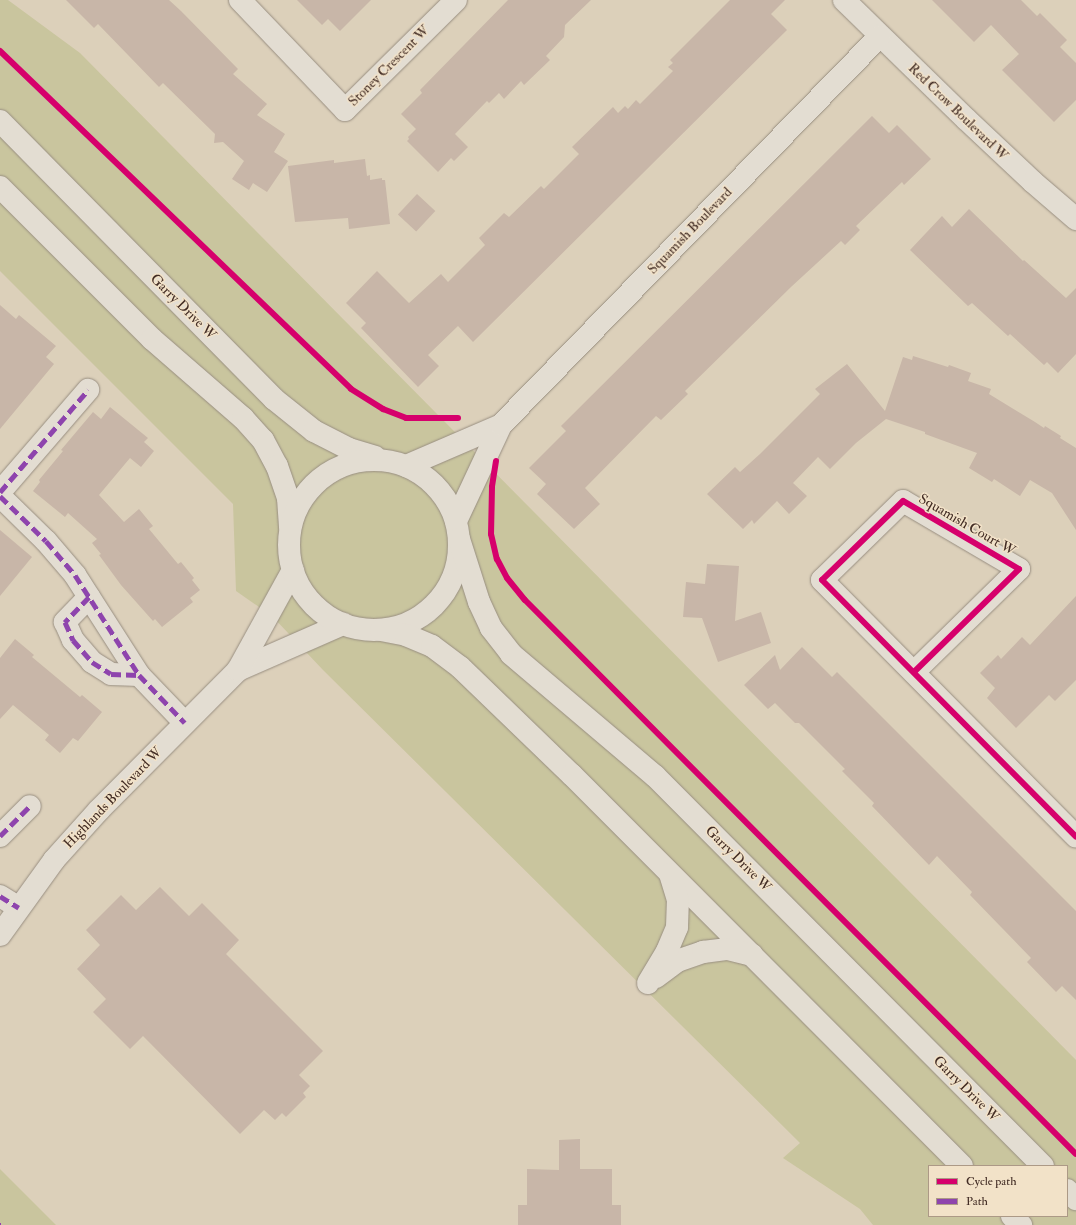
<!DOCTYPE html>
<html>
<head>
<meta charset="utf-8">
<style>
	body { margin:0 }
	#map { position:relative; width:1076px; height:1225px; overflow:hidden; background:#dcd0ba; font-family:"IM FELL Double Pica",serif }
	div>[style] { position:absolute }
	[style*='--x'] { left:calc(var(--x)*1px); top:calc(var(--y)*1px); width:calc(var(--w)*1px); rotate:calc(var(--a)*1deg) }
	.green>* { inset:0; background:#c9c59e }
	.building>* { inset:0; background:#c8b6a8; transform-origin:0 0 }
	.roads { filter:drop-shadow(0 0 1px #988e81) drop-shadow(0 0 1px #988e81) }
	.minor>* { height:22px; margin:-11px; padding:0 11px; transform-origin:11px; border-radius:11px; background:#e3ddd2 }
	.tertiary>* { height:22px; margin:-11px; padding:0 11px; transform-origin:11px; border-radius:11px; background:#e3ddd2 }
	.secondary>* { height:22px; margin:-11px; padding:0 11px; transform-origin:11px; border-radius:11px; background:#e3ddd2 }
	.secondary>.ring { margin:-11px; padding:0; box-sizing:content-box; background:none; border:22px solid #e3ddd2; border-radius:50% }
	.quiet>* { height:5px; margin-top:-2.5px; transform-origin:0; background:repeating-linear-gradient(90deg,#8e44ad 0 10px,transparent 0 15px) }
	.cycleway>* { height:6px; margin:-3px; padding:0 3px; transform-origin:3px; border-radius:3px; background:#d6006c }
	span { translate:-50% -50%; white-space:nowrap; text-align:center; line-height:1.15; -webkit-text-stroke:3px #f2e2c8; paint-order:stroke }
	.street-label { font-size:14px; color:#422c24 }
	.legend { position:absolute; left:928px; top:1165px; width:140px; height:52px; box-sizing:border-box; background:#f2e2c8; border:1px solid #ac9986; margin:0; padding:5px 7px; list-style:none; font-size:12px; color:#422c24 }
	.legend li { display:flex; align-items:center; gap:8px; height:20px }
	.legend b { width:20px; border:1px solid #ac9986 }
</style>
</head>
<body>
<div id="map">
	<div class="green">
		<i style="clip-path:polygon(evenodd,0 0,8px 0,80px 53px,1076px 1060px,1076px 1225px,873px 1225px,860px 1209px,783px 1158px,800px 1143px,323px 670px,272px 616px,236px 591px,233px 504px,0 271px,0 0,929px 1166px,1067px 1166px,1067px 1216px,929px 1216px,929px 1166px)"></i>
		<i style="clip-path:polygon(0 1169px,56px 1225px,0 1225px)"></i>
	</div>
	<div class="building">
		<i style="clip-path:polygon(66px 0,169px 0,181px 11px,238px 69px,233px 74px,267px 104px,257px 115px,285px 134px,274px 152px,288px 161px,267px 192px,253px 183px,249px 190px,232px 179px,244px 161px,223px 142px,214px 143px,215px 134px,163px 83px,159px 87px,98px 24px,94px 28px)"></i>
		<i style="clip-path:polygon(297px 0,371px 0,340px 31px,328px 19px,322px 25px)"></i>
		<i style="clip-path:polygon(508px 0,591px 0,565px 25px,564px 37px,546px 56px,550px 60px,524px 85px,521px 81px,504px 99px,499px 93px,489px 103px,487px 101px,455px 134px,468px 147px,454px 161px,451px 158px,438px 172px,407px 141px,409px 139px,408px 137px,416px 129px,401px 114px,422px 93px,420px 90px)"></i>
		<i style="clip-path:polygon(730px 0,785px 0,771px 14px,787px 30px,473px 342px,458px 326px,428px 355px,439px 366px,418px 387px,361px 328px,366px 323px,346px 303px,377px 271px,409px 303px,441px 274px,448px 282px,485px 245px,479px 238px,504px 213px,509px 217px,541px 186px,544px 189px,579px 154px,572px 147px,613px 107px,618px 113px,625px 106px,628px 109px,636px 100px,640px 104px,673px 71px,668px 67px,673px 63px,670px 60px)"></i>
		<i style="clip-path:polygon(932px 0,1021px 0,1037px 16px,1040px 13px,1067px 40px,1060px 47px,1076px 63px,1076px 100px,1054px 122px,1002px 70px,1019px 54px,991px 25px,974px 42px)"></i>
		<i style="clip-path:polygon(872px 116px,889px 133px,897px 125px,931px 159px,904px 185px,902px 182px,856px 226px,860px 230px,845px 245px,841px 241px,791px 287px,685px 391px,688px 394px,661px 420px,656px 416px,585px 488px,600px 504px,574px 529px,537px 494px,546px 484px,529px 468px,566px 431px,561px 426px)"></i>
		<i style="clip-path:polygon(365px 159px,367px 176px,370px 175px,370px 180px,382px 178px,382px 180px,385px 180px,390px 224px,349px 229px,348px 218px,295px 222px,288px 166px,334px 160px,334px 163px)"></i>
		<i style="left:417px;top:194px;width:25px;height:28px;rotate:43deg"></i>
		<i style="clip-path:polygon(969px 209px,1023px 261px,1024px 260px,1066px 298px,1076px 288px,1076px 354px,1058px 373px,1047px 362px,1044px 365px,1010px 334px,1008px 336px,972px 303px,968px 306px,910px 250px,942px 216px,952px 227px)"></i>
		<i style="clip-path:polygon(0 305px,16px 319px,19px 315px,56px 346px,46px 357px,54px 364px,0 429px)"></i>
		<i style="clip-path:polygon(913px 356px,948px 367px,949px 365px,971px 373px,968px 381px,991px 389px,989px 394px,1035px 422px,1044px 428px,1045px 426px,1061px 436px,1060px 438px,1076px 448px,1076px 530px,1052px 493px,1030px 480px,1020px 496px,994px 479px,992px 482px,969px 468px,977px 453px,925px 434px,925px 432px,886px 419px,856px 443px,830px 469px,818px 457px,793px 483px,807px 496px,789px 514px,777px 501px,754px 524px,752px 520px,743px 529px,707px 494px,735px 467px,740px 472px,760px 454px,820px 394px,815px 389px,847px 364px,885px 411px,903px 357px,912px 360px)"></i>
		<i style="clip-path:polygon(110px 407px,148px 438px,144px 442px,154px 451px,141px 467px,130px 458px,99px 495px,124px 522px,139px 509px,153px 526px,149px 529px,178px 564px,181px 562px,194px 578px,192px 580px,200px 590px,190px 598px,193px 602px,162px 627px,155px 619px,153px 621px,121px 585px,99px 555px,101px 554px,92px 543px,97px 539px,68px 513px,65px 517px,33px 491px,40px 482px,39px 480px,63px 451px,61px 450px,93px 412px,101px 419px)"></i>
		<i style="clip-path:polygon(0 530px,32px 557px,0 596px)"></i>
		<i style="clip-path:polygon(707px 564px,739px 566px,735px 621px,761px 612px,771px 643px,718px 662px,702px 618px,683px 617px,686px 582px,705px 584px)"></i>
		<i style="clip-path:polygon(1076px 596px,1076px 680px,1055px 701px,1049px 695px,1016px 728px,987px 698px,995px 688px,980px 673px,998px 655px,1001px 659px,1022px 637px,1030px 645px)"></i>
		<i style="clip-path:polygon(15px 639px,34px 655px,32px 657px,80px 697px,82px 695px,102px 712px,78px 741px,73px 738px,60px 753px,45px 740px,49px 735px,13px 705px,0 719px,0 658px)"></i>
		<i style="clip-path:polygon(802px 647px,832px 677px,837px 672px,1076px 911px,1076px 1000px,1062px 986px,1056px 992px,1027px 962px,1031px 958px,970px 895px,972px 892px,937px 856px,929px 865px,872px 806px,874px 803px,842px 771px,845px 769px,799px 723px,795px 723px,775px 703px,768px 709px,744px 685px,775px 655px,780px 670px)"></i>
		<i style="clip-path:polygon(160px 887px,189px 916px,202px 903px,239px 940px,226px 954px,323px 1051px,299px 1075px,310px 1086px,303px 1093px,306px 1097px,286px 1117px,282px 1113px,275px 1120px,264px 1110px,240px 1134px,143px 1036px,130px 1049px,93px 1012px,106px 999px,77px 969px,100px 945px,86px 930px,121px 895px,136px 910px)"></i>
		<i style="clip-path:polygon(580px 1139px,580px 1169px,612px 1169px,612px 1205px,621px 1205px,621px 1225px,518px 1225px,518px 1205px,527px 1205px,527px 1169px,559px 1170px,559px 1140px)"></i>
	</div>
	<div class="roads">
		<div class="minor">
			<i style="--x:240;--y:0;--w:152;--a:46.3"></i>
			<i style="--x:345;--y:110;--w:156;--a:-44.7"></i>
			<i style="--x:0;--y:492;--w:135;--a:-49.2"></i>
			<i style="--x:0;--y:496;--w:64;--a:44.4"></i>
			<i style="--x:46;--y:541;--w:45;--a:49.5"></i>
			<i style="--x:75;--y:575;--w:119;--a:57.4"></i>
			<i style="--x:139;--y:675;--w:66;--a:46.2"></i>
			<i style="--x:89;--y:597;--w:35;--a:134"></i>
			<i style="--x:65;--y:622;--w:20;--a:66"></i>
			<i style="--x:73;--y:640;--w:29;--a:49"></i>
			<i style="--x:92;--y:662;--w:22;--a:32"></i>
			<i style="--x:111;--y:674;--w:28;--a:2"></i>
			<i style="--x:914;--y:672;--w:147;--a:-44.4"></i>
			<i style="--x:1019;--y:569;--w:134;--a:-149.6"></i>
			<i style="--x:903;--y:501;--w:113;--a:135.7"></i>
			<i style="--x:822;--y:580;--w:361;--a:45.3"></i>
			<i style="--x:0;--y:836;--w:42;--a:-45"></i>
			<i style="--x:0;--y:896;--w:22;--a:32"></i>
		</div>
		<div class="tertiary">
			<i style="--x:844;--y:0;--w:170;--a:44.3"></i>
			<i style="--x:966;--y:119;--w:92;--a:43.2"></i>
			<i style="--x:1033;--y:182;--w:57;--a:40.7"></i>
			<i style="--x:406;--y:466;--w:103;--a:-23.3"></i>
			<i style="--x:456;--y:521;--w:106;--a:-64.9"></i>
			<i style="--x:501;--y:425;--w:543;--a:-45.75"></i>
			<i style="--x:238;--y:670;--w:115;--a:-23.7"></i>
			<i style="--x:0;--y:935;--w:92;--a:-54.2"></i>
			<i style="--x:54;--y:860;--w:67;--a:-48"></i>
			<i style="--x:99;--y:810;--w:197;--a:-45.2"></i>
			<i style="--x:238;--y:670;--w:114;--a:-61.2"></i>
		</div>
		<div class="secondary">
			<i style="--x:0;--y:121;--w:390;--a:45.4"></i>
			<i style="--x:274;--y:399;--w:51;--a:38.7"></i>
			<i style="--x:314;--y:431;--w:39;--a:27"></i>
			<i style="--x:349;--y:449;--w:27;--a:17"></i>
			<i style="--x:0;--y:187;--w:215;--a:45"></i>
			<i style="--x:152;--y:339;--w:121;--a:41"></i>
			<i style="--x:243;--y:418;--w:30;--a:48"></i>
			<i style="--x:263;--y:440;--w:30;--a:62"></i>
			<i style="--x:277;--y:466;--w:34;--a:71"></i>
			<i style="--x:288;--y:498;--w:29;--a:86"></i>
			<i class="ring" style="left:289px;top:460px;width:148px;height:148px"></i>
			<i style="--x:459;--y:539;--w:66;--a:72.4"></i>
			<i style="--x:479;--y:602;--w:29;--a:65"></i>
			<i style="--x:491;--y:628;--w:33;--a:52"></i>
			<i style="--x:511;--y:654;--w:189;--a:40.3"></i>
			<i style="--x:655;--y:776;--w:550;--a:45.15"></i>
			<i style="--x:381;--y:630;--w:25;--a:11"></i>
			<i style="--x:406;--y:635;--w:28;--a:23"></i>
			<i style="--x:432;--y:646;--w:35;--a:37"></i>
			<i style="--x:460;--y:667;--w:156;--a:44"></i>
			<i style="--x:572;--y:775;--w:552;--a:45.07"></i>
			<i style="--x:656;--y:977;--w:26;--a:-37"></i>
			<i style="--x:677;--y:961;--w:28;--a:-19"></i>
			<i style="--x:703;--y:952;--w:25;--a:-7"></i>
			<i style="--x:728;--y:949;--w:25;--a:14"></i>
			<i style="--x:648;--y:983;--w:37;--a:-59"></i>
			<i style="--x:667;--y:951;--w:26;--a:-67"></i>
			<i style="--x:677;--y:927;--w:27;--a:-88"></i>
			<i style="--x:678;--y:900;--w:27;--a:-107"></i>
			<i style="--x:1067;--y:1190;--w:13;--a:45"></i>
			<i style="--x:1012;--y:1216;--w:13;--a:45"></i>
		</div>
	</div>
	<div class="quiet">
		<i style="--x:0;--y:492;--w:135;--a:-49.2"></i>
		<i style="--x:0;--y:496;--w:64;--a:44.4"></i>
		<i style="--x:46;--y:541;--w:45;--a:49.5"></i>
		<i style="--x:75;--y:575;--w:119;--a:57.4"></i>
		<i style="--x:139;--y:675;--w:66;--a:46.2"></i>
		<i style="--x:89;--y:597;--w:35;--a:134"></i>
		<i style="--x:65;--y:622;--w:20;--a:66"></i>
		<i style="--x:73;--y:640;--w:29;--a:49"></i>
		<i style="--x:92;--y:662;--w:22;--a:32"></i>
		<i style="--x:111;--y:674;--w:28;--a:2"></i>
		<i style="--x:0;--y:836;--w:42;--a:-45"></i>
		<i style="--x:0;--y:896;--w:22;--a:32"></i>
		<i style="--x:0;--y:1225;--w:1;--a:0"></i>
	</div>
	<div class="cycleway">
		<i style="--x:0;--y:51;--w:487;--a:43.9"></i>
		<i style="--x:351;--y:389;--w:38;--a:32"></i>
		<i style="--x:383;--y:409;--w:25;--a:21"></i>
		<i style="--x:406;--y:418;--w:52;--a:0"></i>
		<i style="--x:496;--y:461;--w:26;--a:99"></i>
		<i style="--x:492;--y:487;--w:47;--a:91.2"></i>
		<i style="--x:491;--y:534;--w:26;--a:77"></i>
		<i style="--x:497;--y:559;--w:21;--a:62"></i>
		<i style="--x:507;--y:578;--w:28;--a:51"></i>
		<i style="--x:525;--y:600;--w:781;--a:45.16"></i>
		<i style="--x:914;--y:672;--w:147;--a:-44.4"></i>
		<i style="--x:1019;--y:569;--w:134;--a:-149.6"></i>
		<i style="--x:903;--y:501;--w:113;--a:135.7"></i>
		<i style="--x:822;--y:580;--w:361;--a:45.3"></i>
	</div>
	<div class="street-label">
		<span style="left:389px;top:66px;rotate:-45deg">Stoney Crescent W</span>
		<span style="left:958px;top:112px;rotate:44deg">Red Crow Boulevard W</span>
		<span style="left:690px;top:231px;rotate:-46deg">Squamish Boulevard</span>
		<span style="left:183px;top:307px;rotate:45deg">Garry Drive W</span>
		<span style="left:967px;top:525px;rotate:30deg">Squamish Court W</span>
		<span style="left:113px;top:798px;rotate:-46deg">Highlands Boulevard W</span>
		<span style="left:738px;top:859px;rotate:45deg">Garry Drive W</span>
		<span style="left:966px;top:1089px;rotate:45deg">Garry Drive W</span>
	</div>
	<ul class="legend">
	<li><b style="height:5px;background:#d6006c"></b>Cycle path</li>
	<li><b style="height:5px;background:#8e44ad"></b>Path</li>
	</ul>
</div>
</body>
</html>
